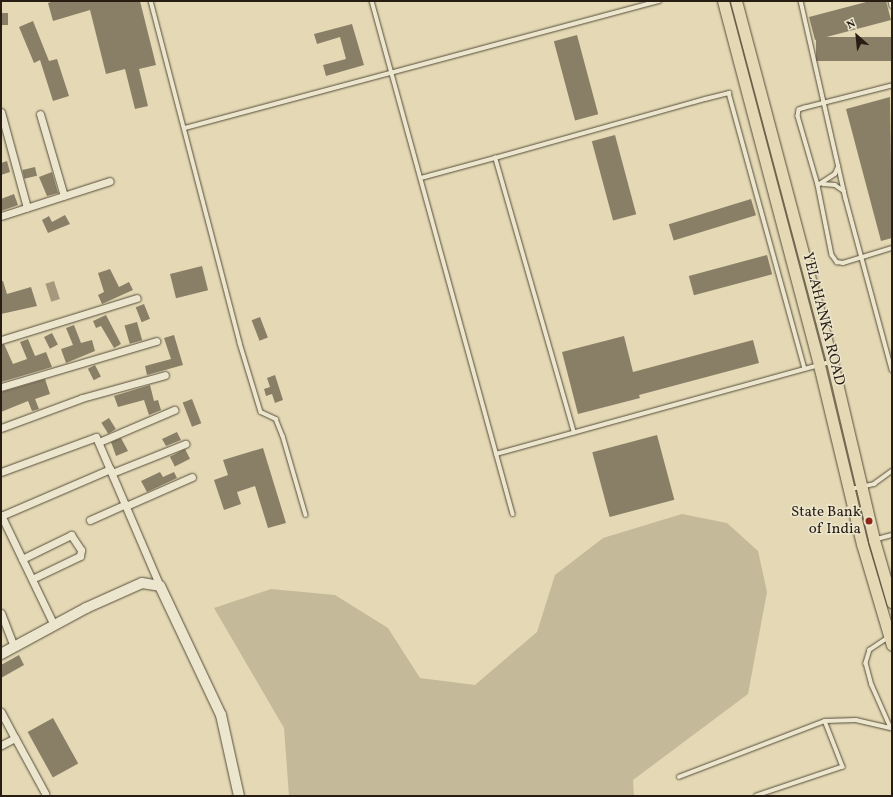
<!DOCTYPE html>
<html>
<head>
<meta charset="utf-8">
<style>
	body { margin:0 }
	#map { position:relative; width:893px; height:797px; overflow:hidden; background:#e4d9b4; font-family:Vollkorn,serif }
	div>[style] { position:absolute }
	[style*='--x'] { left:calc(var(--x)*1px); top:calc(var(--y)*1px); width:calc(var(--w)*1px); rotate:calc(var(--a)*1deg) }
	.green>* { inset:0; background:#c4b999 }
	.water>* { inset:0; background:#a4997d; transform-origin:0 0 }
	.building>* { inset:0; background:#897f67; transform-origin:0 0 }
	.roads { filter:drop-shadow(0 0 1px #564c3b) drop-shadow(0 0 1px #564c3b) }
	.lane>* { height:3.5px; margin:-1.75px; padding:0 1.75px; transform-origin:1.75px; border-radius:1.75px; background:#ede6ce }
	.street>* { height:7px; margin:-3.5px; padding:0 3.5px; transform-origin:3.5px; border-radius:3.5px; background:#ede6ce }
	.secondary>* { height:10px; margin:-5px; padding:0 5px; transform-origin:5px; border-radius:5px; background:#ede6ce }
	.primary>* { height:11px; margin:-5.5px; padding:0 5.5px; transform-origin:5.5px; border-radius:5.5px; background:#e4d9b4 }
	.dots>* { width:11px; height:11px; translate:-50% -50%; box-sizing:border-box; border:2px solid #ede6ce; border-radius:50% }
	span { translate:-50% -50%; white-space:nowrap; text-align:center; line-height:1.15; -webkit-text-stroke:3px #ede6ce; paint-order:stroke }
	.street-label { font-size:15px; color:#271d13 }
	.poi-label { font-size:15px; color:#271d13 }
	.right { translate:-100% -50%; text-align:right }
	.frame { position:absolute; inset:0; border:2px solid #271d13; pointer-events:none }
	.north { position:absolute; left:837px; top:16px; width:40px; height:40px; -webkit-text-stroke:3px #ede6ce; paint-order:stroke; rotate:333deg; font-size:11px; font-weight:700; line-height:16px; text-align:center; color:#271d13 }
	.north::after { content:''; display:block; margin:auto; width:14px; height:18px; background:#271d13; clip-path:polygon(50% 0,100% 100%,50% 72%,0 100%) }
</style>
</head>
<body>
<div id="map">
	<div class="green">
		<i style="clip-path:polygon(682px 514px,727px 523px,758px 551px,767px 592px,748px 694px,633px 780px,634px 796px,289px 796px,284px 728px,214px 608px,271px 589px,335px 595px,388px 628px,420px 678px,475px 685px,537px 632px,555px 575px,603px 538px)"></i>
	</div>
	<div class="water">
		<i style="left:54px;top:281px;width:19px;height:9px;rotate:72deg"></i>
	</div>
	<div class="building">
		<i style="clip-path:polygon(54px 1px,140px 1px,156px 65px,139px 69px,148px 106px,135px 109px,125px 69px,106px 74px,90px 10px,53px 21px,48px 3px)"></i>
		<i style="clip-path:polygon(870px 1px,886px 1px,891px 20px,815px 40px,809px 17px)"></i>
		<i style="left:1px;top:13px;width:7px;height:12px"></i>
		<i style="clip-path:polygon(33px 21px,49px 61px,57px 59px,69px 96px,53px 101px,40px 60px,34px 63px,19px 27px)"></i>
		<i style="clip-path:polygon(352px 24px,364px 65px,326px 76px,323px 65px,346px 59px,340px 37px,317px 44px,314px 34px)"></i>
		<i style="left:577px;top:35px;width:82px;height:24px;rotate:75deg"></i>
		<i style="left:892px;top:37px;width:24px;height:76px;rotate:90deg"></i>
		<i style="clip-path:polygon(890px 97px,892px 238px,881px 241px,846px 109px)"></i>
		<i style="left:615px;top:135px;width:82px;height:24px;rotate:75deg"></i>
		<i style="clip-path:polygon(7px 161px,10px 172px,1px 175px,1px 163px)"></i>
		<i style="left:35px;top:167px;width:9px;height:13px;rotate:77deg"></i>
		<i style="clip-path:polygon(52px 172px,58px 193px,47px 196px,39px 177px)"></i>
		<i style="clip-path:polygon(14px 194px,18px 205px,1px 211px,1px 199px)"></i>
		<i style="left:751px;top:199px;width:17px;height:86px;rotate:73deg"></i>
		<i style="clip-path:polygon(65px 215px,70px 224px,48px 233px,42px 220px,49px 216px,52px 222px)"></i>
		<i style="left:767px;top:255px;width:20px;height:81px;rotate:75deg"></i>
		<i style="left:202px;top:266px;width:25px;height:33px;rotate:76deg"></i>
		<i style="clip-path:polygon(110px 269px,119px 287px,129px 282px,133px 290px,102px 304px,98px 295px,104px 292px,98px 273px)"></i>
		<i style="clip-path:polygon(1px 281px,3px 281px,7px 294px,31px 287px,37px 306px,1px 314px)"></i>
		<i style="left:144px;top:304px;width:16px;height:9px;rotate:68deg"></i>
		<i style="clip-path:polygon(106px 315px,121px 344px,114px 348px,101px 326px,96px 328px,93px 321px)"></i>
		<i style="left:260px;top:317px;width:22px;height:9px;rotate:69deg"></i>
		<i style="left:137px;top:322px;width:19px;height:13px;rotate:74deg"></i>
		<i style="clip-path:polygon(74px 325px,81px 343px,92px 340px,95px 351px,66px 363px,61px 349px,73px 345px,66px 328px)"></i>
		<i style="left:52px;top:333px;width:13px;height:9px;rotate:63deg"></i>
		<i style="clip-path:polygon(174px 335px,183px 365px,147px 375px,145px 366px,171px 359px,164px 338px)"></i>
		<i style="clip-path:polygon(624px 336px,633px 372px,753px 340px,759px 363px,639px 395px,640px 398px,578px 414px,562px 352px)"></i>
		<i style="clip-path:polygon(28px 339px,35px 356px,46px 352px,52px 367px,1px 382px,1px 345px,4px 344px,13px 364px,27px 359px,20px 342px)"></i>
		<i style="left:95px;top:365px;width:13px;height:8px;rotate:63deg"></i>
		<i style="clip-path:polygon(275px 375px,283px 400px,275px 403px,272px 394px,266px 396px,264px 389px,270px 387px,267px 378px)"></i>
		<i style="clip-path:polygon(45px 379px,50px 394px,35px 399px,39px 409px,32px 411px,28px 401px,1px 412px,1px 392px)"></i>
		<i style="clip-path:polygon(150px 385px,154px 401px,158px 400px,161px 410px,149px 415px,144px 400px,118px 407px,114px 396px)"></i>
		<i style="left:192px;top:399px;width:26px;height:10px;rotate:69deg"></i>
		<i style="left:109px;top:418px;width:13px;height:9px;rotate:58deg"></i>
		<i style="clip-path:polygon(177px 432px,181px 440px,166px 446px,162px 439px)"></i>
		<i style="left:657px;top:435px;width:67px;height:67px;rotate:75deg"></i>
		<i style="clip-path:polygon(121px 438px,128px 451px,116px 456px,111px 442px)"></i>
		<i style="clip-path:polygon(263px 448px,286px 523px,268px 528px,255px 486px,237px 492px,241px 504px,224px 510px,214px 480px,228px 475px,223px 460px)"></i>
		<i style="left:185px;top:449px;width:11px;height:17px;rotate:63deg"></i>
		<i style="clip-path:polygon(160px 472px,163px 477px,174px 472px,177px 478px,147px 492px,141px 481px)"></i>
		<i style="clip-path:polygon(19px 655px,24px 665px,1px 678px,1px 665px)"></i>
		<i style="left:53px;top:718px;width:52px;height:29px;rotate:61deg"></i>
	</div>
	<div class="roads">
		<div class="lane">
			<i style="--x:151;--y:1;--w:353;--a:75.4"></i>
			<i style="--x:240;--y:343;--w:72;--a:73.1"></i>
			<i style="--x:261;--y:412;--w:17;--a:25"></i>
			<i style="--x:276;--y:419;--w:18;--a:68"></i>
			<i style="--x:283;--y:436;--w:82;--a:73.8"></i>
			<i style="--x:372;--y:1;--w:532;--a:74.63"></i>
			<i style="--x:801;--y:1;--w:203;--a:77.2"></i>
			<i style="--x:846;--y:199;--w:177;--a:74.9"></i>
			<i style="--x:891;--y:1;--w:5;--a:79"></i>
			<i style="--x:892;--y:86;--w:90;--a:165.8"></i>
			<i style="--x:805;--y:108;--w:6;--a:162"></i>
			<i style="--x:799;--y:110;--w:6;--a:99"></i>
			<i style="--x:798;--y:116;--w:72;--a:73.8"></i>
			<i style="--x:818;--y:185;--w:71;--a:78.7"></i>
			<i style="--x:832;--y:255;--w:9;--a:54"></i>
			<i style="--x:837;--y:262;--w:6;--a:9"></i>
			<i style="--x:843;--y:263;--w:51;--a:-17"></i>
			<i style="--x:185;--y:128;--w:491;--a:-15"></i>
			<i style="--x:421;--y:178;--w:77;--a:-15.1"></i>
			<i style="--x:823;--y:184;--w:12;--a:5"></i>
			<i style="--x:835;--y:185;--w:11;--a:34"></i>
			<i style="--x:818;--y:185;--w:20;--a:-33"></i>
			<i style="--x:835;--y:174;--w:8;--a:-67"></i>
			<i style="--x:574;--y:433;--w:286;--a:-106"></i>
			<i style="--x:495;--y:158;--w:218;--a:-15.7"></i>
			<i style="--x:705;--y:99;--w:25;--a:-14"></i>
			<i style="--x:729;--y:93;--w:286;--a:74.6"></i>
			<i style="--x:496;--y:454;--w:347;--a:-15.4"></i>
			<i style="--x:851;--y:489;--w:24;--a:-12"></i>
			<i style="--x:874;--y:484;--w:22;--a:-36"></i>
			<i style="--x:877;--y:539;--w:16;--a:-15"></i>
			<i style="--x:888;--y:638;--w:22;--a:146"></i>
			<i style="--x:870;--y:650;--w:14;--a:107"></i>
			<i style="--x:866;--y:663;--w:23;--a:75"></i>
			<i style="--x:872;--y:685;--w:47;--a:66.2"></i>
			<i style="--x:825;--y:721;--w:31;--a:-2"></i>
			<i style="--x:856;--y:720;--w:36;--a:13"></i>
			<i style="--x:679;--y:777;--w:156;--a:-21"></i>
			<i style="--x:825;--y:721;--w:49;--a:68.6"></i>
			<i style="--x:843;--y:767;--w:91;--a:161.4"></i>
		</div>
		<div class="street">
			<i style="--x:1;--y:112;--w:99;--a:74.8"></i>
			<i style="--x:40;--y:114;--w:85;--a:73.7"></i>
			<i style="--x:1;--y:216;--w:114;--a:-17.8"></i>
			<i style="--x:1;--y:340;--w:142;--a:-17.2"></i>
			<i style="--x:1;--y:387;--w:162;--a:-16.5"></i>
			<i style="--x:1;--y:428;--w:86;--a:-20.3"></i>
			<i style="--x:82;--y:398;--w:86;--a:-15.5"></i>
			<i style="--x:99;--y:442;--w:82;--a:-23.1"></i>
			<i style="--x:1;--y:472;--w:101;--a:-20.2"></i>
			<i style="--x:96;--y:437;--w:162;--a:66.8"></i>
			<i style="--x:112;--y:473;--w:79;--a:-21.7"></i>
			<i style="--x:126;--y:506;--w:72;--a:-23.7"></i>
			<i style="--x:1;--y:515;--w:122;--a:64.3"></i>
			<i style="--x:1;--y:516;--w:119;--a:-23.3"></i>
			<i style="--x:90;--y:520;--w:39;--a:-24"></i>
			<i style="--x:22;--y:559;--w:55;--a:-26.1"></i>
			<i style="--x:71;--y:535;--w:18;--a:56"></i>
			<i style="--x:81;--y:550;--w:6;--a:99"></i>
			<i style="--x:80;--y:556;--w:53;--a:154.4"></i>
			<i style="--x:1;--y:613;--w:36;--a:69"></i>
			<i style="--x:1;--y:712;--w:30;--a:62"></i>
			<i style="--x:15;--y:738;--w:16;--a:153"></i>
			<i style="--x:15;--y:738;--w:63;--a:61.4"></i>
		</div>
		<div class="secondary">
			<i style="--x:1;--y:654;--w:97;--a:-28.4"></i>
			<i style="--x:86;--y:608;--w:61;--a:-24.1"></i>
			<i style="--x:142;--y:583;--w:18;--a:9"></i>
			<i style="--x:160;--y:586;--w:143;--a:64.7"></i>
			<i style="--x:221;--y:715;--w:83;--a:77.5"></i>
		</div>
		<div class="primary">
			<i style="--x:723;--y:1;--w:376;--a:75.2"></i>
			<i style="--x:819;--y:365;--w:184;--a:76.5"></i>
			<i style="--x:862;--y:544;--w:105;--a:73.5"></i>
			<i style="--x:736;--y:1;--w:374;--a:75.1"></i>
			<i style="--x:832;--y:362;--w:183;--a:76.7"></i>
			<i style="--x:874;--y:540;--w:65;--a:73.8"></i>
		</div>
	</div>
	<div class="dots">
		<i style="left:869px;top:521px;background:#8f2418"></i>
	</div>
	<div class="street-label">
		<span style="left:823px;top:319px;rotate:76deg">YELAHANKA ROAD</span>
	</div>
	<div class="poi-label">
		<span class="right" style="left:861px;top:521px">State Bank<br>of India</span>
	</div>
	<div class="frame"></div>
	<div class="north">N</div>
</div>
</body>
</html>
